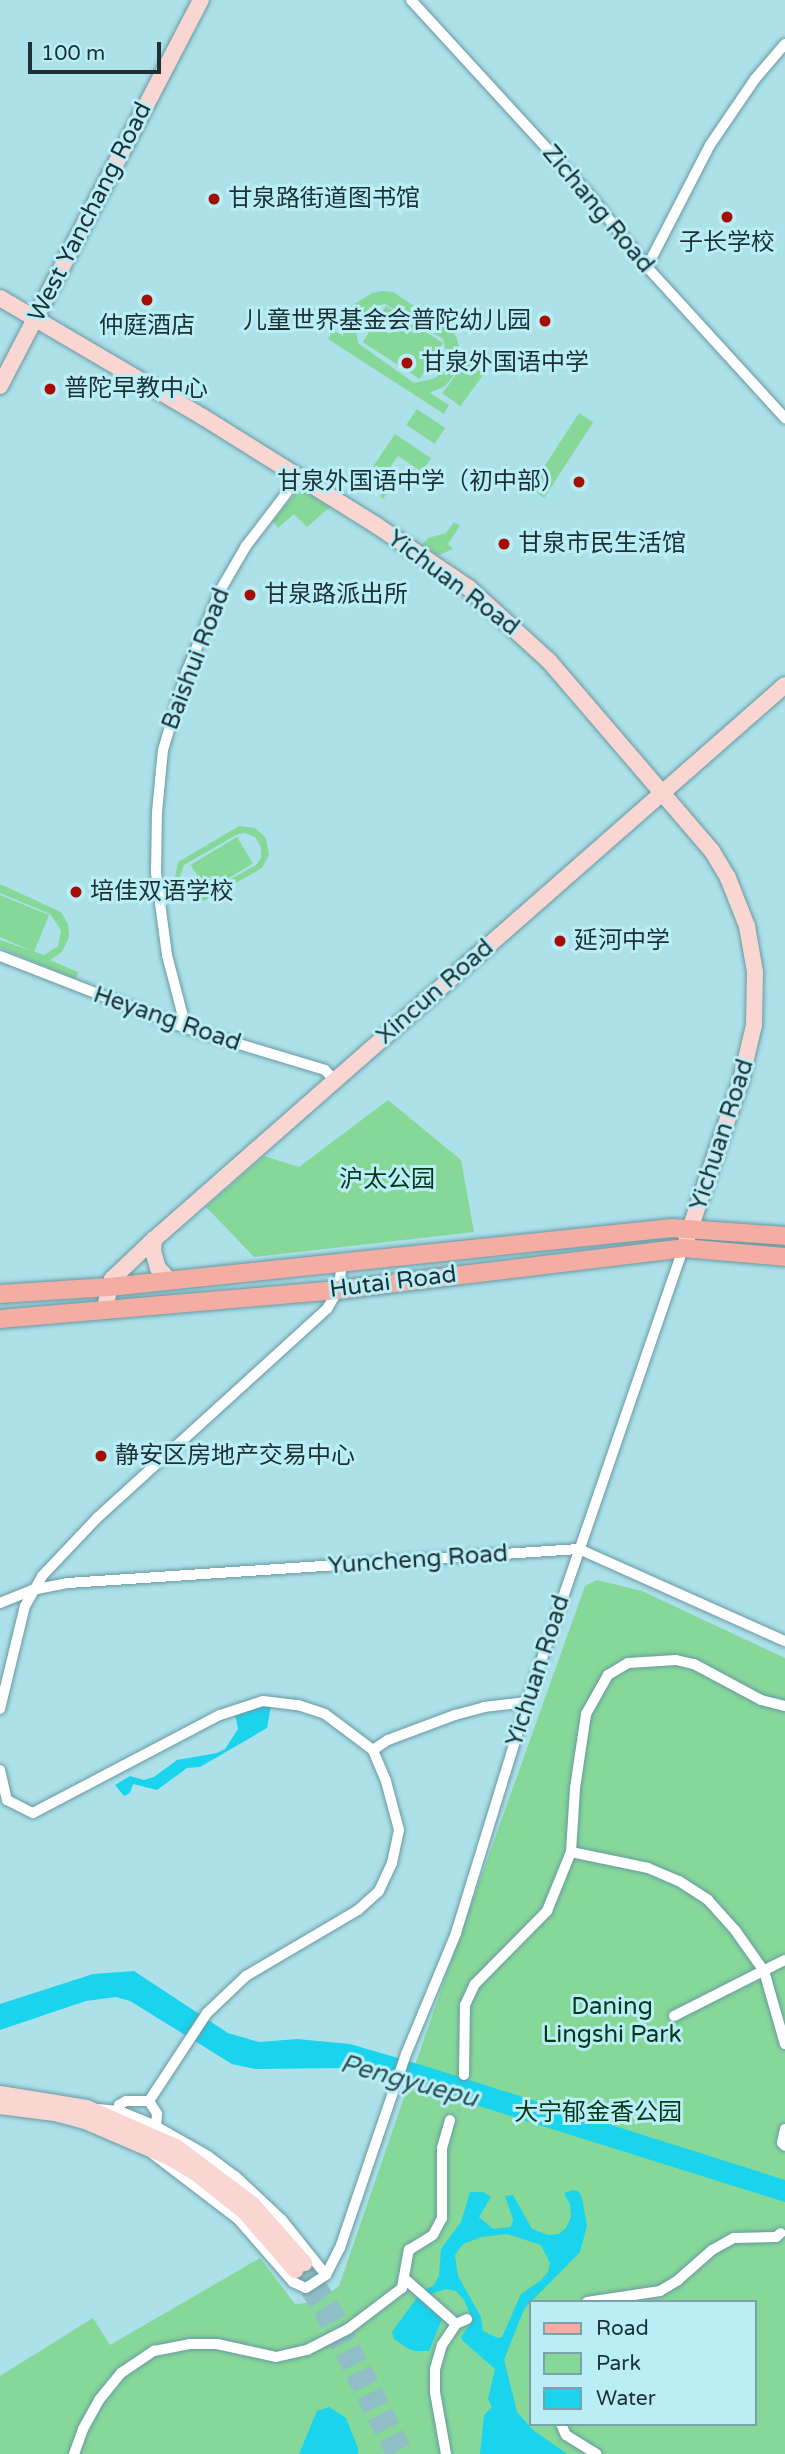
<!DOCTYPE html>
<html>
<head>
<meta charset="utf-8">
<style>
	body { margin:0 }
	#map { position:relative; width:785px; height:2454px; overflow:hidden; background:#ade1ea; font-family:"Varela Round","Noto Sans SC",sans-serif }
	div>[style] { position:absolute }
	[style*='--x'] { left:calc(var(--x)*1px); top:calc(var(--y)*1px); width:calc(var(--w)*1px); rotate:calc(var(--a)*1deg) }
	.green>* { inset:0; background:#86d899; transform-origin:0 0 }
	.water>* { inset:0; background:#1ad3ec }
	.secondary-tunnel>* { height:16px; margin-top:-8px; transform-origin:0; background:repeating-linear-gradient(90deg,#90bec6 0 16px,transparent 0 24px) }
	.roads { filter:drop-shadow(0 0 2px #6899a2) drop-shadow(0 0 2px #6899a2) }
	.street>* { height:10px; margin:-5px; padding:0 5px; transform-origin:5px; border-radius:5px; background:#fff }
	.secondary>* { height:16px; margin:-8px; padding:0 8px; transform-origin:8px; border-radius:8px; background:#f9d6d1 }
	.primary>* { height:18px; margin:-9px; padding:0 9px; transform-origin:9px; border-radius:9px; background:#f4ada3 }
	.dots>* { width:19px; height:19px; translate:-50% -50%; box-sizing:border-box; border:4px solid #baeef7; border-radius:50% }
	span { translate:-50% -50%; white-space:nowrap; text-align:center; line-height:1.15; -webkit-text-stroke:6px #baeef7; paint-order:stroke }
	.poi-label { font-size:24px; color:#1d3135 }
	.left { translate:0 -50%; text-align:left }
	.right { translate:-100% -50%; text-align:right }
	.street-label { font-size:24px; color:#1d3135 }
	.park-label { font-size:24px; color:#053a19 }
	.water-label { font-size:26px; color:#315258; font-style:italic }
	.legend { position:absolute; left:529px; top:2300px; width:228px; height:126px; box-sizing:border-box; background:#baeef7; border:2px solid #7ba2a9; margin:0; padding:9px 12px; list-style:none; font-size:21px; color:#1d3135 }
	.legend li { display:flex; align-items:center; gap:14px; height:35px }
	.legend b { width:35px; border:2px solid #7ba2a9 }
	.scale { position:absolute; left:28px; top:42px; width:133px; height:32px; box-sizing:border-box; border:4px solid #1d3135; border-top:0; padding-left:9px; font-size:21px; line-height:24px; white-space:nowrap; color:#1d3135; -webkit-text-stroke:5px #baeef7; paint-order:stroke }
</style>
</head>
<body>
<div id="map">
	<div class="green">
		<i style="clip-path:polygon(evenodd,382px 291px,393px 292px,453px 332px,457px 339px,460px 356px,456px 373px,445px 386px,430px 393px,449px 405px,444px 414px,328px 339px,333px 330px,343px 336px,345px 316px,351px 306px,372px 293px,382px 291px,385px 304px,443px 339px,448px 360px,436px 378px,414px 383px,358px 343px,356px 330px,361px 317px,371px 307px,385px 304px)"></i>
		<i style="left:386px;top:306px;width:68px;height:43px;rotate:33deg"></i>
		<i style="left:466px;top:361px;width:22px;height:40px;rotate:36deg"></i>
		<i style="left:417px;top:409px;width:34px;height:19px;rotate:34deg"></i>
		<i style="left:579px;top:413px;width:17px;height:90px;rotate:33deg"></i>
		<i style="clip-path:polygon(395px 434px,431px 458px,422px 472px,398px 456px,387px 472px,397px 480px,383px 499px,380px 497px,388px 484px,370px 471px)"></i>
		<i style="clip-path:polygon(303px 491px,330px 507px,307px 527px,294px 514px,278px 528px,273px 521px,295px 494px)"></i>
		<i style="clip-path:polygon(454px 522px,460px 526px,448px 544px,453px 549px,439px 555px,421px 546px,428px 538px,446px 533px)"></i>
		<i style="clip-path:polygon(evenodd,239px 826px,255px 828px,266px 838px,269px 855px,262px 868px,206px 900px,195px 901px,182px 895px,174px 883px,178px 862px,239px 826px,245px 833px,255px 837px,261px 847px,261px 858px,256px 865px,206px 893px,193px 894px,186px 890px,180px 876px,184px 865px,238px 834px,245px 833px)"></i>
		<i style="left:237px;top:837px;width:31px;height:54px;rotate:59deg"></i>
		<i style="clip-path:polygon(0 884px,61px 912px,68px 924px,69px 937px,62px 952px,50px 960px,78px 972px,76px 979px,0 948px,0 940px,44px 955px,58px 946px,61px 930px,50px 914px,0 893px)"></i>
		<i style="clip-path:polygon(0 895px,49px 915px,34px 952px,0 937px)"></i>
		<i style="clip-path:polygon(388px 1100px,461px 1160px,474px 1232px,254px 1257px,206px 1207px,264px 1156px,299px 1167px)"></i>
		<i style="clip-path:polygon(evenodd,597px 1580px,642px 1591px,785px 1658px,785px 2454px,0 2454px,0 2376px,93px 2318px,110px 2345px,260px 2258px,295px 2304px,318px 2302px,339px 2286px,451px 1961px,585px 1586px,597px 1580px,531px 2302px,755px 2302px,755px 2424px,531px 2424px,531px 2302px)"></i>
	</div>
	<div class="water">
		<i style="clip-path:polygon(271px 1706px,267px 1728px,200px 1767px,187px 1768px,157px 1790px,133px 1784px,130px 1793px,124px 1796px,115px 1785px,130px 1776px,144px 1780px,154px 1777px,177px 1760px,217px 1753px,225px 1749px,238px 1729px,235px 1714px,251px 1708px)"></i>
		<i style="clip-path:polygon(134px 1971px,228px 2033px,259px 2042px,297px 2039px,350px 2044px,425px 2066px,785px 2180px,785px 2202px,418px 2087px,347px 2068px,255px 2069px,232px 2064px,130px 2001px,116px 1997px,86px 2001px,0 2030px,0 2004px,93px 1974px)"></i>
		<i style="clip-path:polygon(evenodd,574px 2190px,579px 2192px,582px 2198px,587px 2226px,580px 2252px,524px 2309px,504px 2360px,517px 2412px,533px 2430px,567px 2454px,480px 2454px,484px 2415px,492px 2407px,488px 2399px,495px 2369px,463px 2341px,461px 2337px,473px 2320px,464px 2300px,456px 2291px,446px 2289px,433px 2293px,425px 2303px,442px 2319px,429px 2351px,415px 2351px,407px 2348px,394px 2339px,392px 2332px,421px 2292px,434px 2285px,439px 2276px,441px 2249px,461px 2222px,470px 2192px,483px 2192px,491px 2197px,479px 2217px,493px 2229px,511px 2227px,513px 2219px,505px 2196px,513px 2195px,532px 2229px,548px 2235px,559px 2234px,566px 2228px,571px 2217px,570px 2205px,564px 2193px,574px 2190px,507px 2234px,541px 2245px,550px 2263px,548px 2272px,540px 2281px,521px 2294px,502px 2337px,498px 2338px,483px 2331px,481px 2317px,458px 2276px,455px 2255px,463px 2244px,481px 2237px,507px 2234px)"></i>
		<i style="clip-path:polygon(329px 2407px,346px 2418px,358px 2448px,358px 2454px,299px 2454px,317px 2411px)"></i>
	</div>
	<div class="secondary-tunnel">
		<i style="--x:304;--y:2263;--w:50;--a:57.3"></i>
		<i style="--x:331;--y:2305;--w:167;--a:63.3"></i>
		<i style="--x:295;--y:2270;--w:48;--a:57"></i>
		<i style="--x:321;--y:2310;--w:161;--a:63.1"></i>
	</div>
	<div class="roads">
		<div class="street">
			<i style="--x:411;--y:0;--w:262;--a:47.5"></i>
			<i style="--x:588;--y:193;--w:95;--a:51.4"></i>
			<i style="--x:647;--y:267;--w:205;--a:47.6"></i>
			<i style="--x:647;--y:267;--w:137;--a:-62.7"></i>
			<i style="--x:710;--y:145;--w:80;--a:-55.7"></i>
			<i style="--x:755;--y:79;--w:46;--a:-49.4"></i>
			<i style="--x:0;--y:956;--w:199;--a:21.2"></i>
			<i style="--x:186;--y:1028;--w:145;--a:16.8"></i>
			<i style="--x:325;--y:1070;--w:13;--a:48"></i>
			<i style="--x:186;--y:1028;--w:75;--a:-104.6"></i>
			<i style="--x:167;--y:955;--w:83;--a:-97.6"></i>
			<i style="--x:156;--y:873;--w:61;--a:-89.1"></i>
			<i style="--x:157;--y:812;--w:62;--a:-84.5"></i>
			<i style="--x:163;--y:750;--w:80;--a:-73.4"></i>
			<i style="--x:186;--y:673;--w:91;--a:-67.4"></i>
			<i style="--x:221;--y:589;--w:50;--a:-59.8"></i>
			<i style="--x:246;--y:546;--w:87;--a:-52.5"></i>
			<i style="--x:0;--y:1603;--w:35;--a:-22"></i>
			<i style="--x:32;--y:1590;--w:37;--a:-11"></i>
			<i style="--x:68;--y:1583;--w:512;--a:-3.81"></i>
			<i style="--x:579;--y:1549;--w:226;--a:24.1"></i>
			<i style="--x:0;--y:1709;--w:106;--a:-76.4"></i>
			<i style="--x:25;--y:1606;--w:34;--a:-60"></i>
			<i style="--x:42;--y:1576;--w:80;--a:-46.5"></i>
			<i style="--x:97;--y:1518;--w:311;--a:-42.3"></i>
			<i style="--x:327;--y:1309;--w:22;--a:-60"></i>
			<i style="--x:338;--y:1290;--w:26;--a:-81"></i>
			<i style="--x:0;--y:1770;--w:31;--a:77"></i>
			<i style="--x:7;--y:1800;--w:29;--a:27"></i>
			<i style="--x:33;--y:1813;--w:211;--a:-27.7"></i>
			<i style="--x:220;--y:1715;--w:45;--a:-18"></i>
			<i style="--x:263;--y:1701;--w:35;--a:7"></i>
			<i style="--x:298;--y:1705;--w:28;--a:18"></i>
			<i style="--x:325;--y:1714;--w:60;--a:36.9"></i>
			<i style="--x:373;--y:1750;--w:18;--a:-34"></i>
			<i style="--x:388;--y:1740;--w:72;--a:-20.5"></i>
			<i style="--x:455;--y:1715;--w:30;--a:-15"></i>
			<i style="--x:484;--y:1707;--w:43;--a:-6.6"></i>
			<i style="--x:571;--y:1852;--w:64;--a:-86.4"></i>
			<i style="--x:575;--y:1788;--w:75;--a:-81.5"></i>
			<i style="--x:586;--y:1714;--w:45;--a:-60.6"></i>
			<i style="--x:608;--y:1675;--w:23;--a:-31"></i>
			<i style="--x:628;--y:1663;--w:48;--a:-3.6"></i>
			<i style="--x:676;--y:1660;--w:18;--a:13"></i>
			<i style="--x:694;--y:1664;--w:76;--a:28.2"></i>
			<i style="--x:761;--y:1700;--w:25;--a:14"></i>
			<i style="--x:674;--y:2016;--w:124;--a:-26.8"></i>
			<i style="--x:464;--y:2075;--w:70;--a:-89.2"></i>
			<i style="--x:465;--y:2005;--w:23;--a:-65"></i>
			<i style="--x:475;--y:1984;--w:103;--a:-45.4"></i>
			<i style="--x:547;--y:1911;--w:64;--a:-67.9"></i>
			<i style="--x:571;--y:1852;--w:79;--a:11.7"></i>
			<i style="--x:648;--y:1868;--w:34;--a:23"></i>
			<i style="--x:679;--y:1881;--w:35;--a:33"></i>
			<i style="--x:708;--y:1900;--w:40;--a:48"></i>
			<i style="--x:735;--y:1930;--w:50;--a:54.7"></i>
			<i style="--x:764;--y:1971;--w:76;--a:74"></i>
			<i style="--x:149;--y:2101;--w:15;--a:58"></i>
			<i style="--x:157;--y:2114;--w:12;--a:95"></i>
			<i style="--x:97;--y:2109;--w:22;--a:5"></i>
			<i style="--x:119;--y:2111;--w:35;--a:22"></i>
			<i style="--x:152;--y:2124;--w:64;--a:29.7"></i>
			<i style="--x:208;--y:2156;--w:34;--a:37"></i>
			<i style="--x:235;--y:2176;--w:64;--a:43.1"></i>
			<i style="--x:282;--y:2220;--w:70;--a:51.3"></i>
			<i style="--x:119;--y:2111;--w:6;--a:-90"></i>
			<i style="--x:119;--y:2105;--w:8;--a:-30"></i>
			<i style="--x:126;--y:2101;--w:23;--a:0"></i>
			<i style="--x:149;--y:2101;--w:105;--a:-56.6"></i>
			<i style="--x:207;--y:2013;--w:54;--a:-43.5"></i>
			<i style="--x:246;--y:1976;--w:130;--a:-30.5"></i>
			<i style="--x:358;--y:1910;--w:28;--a:-42"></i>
			<i style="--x:379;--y:1891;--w:31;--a:-65"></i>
			<i style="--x:392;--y:1863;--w:34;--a:-78"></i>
			<i style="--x:399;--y:1830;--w:51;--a:-104.9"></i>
			<i style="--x:386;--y:1781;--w:34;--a:-113"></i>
			<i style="--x:785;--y:2129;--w:14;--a:102"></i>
			<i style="--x:782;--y:2143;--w:4;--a:45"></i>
			<i style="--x:153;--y:2154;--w:107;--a:37.4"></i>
			<i style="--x:238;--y:2219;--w:84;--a:48.9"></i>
			<i style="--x:293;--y:2282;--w:14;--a:25"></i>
			<i style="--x:306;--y:2288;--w:24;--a:-33"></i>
			<i style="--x:326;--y:2275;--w:30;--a:-63"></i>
			<i style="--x:340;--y:2248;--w:205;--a:-71.2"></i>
			<i style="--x:406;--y:2054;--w:131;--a:-67.5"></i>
			<i style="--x:456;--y:1933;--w:242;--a:-72.9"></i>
			<i style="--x:527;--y:1702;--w:480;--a:-71"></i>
			<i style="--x:404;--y:2278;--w:69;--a:41.5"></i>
			<i style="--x:587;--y:2302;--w:74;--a:-8.6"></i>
			<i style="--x:660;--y:2291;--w:21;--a:-31"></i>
			<i style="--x:678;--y:2280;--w:45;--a:-41.4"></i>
			<i style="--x:712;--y:2250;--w:25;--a:-29"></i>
			<i style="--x:734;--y:2238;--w:42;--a:-1.4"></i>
			<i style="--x:776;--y:2237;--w:6;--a:-39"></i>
			<i style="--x:561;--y:2424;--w:12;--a:66"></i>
			<i style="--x:566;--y:2435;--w:36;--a:32"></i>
			<i style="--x:74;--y:2454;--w:27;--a:-70"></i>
			<i style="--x:83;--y:2429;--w:33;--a:-61"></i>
			<i style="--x:99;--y:2400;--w:35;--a:-51"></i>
			<i style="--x:121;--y:2373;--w:40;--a:-34"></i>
			<i style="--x:154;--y:2351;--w:36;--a:-11"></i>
			<i style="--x:189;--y:2344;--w:28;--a:0"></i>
			<i style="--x:217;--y:2344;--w:60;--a:12.4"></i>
			<i style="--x:276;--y:2357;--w:32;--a:-13"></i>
			<i style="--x:307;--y:2350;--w:46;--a:-27.1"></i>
			<i style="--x:348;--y:2329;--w:68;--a:-37.2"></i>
			<i style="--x:402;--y:2288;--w:39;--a:-80"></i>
			<i style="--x:409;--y:2250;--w:28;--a:-32"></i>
			<i style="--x:433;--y:2235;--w:19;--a:-62"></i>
			<i style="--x:442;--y:2218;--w:70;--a:-90"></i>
			<i style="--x:442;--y:2148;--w:29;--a:-74"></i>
			<i style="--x:446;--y:2454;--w:63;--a:-100.1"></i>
			<i style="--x:435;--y:2392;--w:23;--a:-90"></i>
			<i style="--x:435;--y:2369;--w:25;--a:-74"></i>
			<i style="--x:442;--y:2345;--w:25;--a:-56"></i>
			<i style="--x:456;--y:2324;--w:12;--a:-24"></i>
		</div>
		<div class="secondary">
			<i style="--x:0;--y:298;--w:235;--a:30.4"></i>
			<i style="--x:203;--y:417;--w:204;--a:32"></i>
			<i style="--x:376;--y:525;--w:112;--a:34.1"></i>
			<i style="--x:469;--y:588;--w:108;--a:42.4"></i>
			<i style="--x:549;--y:661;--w:250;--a:49.4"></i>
			<i style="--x:712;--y:851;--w:31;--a:59"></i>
			<i style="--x:728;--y:878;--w:52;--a:68.4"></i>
			<i style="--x:747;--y:926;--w:47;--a:80.1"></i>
			<i style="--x:755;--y:972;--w:53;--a:91.1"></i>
			<i style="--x:754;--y:1025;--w:57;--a:103.3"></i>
			<i style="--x:741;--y:1080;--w:167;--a:108.9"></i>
			<i style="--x:0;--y:386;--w:435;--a:-62.5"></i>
			<i style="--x:154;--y:1239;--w:12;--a:95"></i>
			<i style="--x:153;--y:1251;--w:18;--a:74"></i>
			<i style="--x:158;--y:1268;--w:18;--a:47"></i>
			<i style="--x:104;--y:1311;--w:33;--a:-76"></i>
			<i style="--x:112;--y:1279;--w:52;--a:-43.5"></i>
			<i style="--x:150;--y:1243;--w:845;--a:-41.31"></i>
			<i style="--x:0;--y:2094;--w:88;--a:9.1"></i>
			<i style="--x:87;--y:2108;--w:97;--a:23.7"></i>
			<i style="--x:176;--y:2147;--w:95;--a:36.9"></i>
			<i style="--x:252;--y:2204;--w:79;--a:48.6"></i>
			<i style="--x:0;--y:2106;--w:55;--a:7.3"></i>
			<i style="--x:55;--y:2113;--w:31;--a:15"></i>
			<i style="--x:85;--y:2121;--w:91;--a:23.2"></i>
			<i style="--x:169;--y:2157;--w:31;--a:31"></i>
			<i style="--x:196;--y:2173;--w:63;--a:38.5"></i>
			<i style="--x:245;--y:2212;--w:77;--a:49.2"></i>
		</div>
		<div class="primary">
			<i style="--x:0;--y:1294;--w:109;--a:-3.7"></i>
			<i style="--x:109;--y:1287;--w:566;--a:-5.98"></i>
			<i style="--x:672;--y:1228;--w:113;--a:4"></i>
			<i style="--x:0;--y:1319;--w:339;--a:-4.9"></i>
			<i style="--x:338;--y:1290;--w:348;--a:-6.9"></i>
			<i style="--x:683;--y:1248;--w:102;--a:5"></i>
		</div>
	</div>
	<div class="dots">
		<i style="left:214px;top:199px;background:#a40f01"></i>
		<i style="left:727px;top:217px;background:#a40f01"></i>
		<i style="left:147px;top:300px;background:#a40f01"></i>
		<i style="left:545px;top:321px;background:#a40f01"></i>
		<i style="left:407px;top:363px;background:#a40f01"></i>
		<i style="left:50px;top:389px;background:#a40f01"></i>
		<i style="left:579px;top:482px;background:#a40f01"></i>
		<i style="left:504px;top:544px;background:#a40f01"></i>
		<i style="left:250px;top:595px;background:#a40f01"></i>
		<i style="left:76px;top:892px;background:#a40f01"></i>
		<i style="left:560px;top:941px;background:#a40f01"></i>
		<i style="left:101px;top:1456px;background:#a40f01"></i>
	</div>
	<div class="poi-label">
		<span class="left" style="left:228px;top:199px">甘泉路街道图书馆</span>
		<span style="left:727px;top:243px">子长学校</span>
		<span class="right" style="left:531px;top:321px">儿童世界基金会普陀幼儿园</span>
		<span style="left:147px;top:326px">仲庭酒店</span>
		<span class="left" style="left:421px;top:363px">甘泉外国语中学</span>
		<span class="left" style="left:64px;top:389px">普陀早教中心</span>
		<span class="right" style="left:565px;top:482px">甘泉外国语中学（初中部）</span>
		<span class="left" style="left:518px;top:544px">甘泉市民生活馆</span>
		<span class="left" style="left:264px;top:595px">甘泉路派出所</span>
		<span class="left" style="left:90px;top:892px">培佳双语学校</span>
		<span class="left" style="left:574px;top:941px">延河中学</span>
		<span class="left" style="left:115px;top:1456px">静安区房地产交易中心</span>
	</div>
	<div class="street-label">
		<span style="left:598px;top:209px;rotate:50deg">Zichang Road</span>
		<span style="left:90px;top:212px;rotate:-63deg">West Yanchang Road</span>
		<span style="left:453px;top:583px;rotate:37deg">Yichuan Road</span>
		<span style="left:196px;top:659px;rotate:-69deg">Baishui Road</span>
		<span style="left:435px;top:992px;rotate:-41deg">Xincun Road</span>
		<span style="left:167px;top:1019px;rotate:19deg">Heyang Road</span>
		<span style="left:722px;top:1135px;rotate:-72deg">Yichuan Road</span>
		<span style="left:393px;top:1282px;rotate:-7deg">Hutai Road</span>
		<span style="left:418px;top:1560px;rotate:-4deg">Yuncheng Road</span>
		<span style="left:538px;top:1671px;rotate:-72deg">Yichuan Road</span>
	</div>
	<div class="park-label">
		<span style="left:387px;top:1180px">沪太公园</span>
		<span style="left:612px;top:2021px">Daning<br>Lingshi Park</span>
		<span style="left:598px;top:2113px">大宁郁金香公园</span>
	</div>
	<div class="water-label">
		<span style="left:409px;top:2081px;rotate:15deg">Pengyuepu</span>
	</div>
	<ul class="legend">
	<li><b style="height:9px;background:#f4ada3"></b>Road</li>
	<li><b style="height:19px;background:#86d899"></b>Park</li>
	<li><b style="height:19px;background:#1ad3ec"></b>Water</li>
	</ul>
	<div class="scale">100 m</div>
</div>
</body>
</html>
